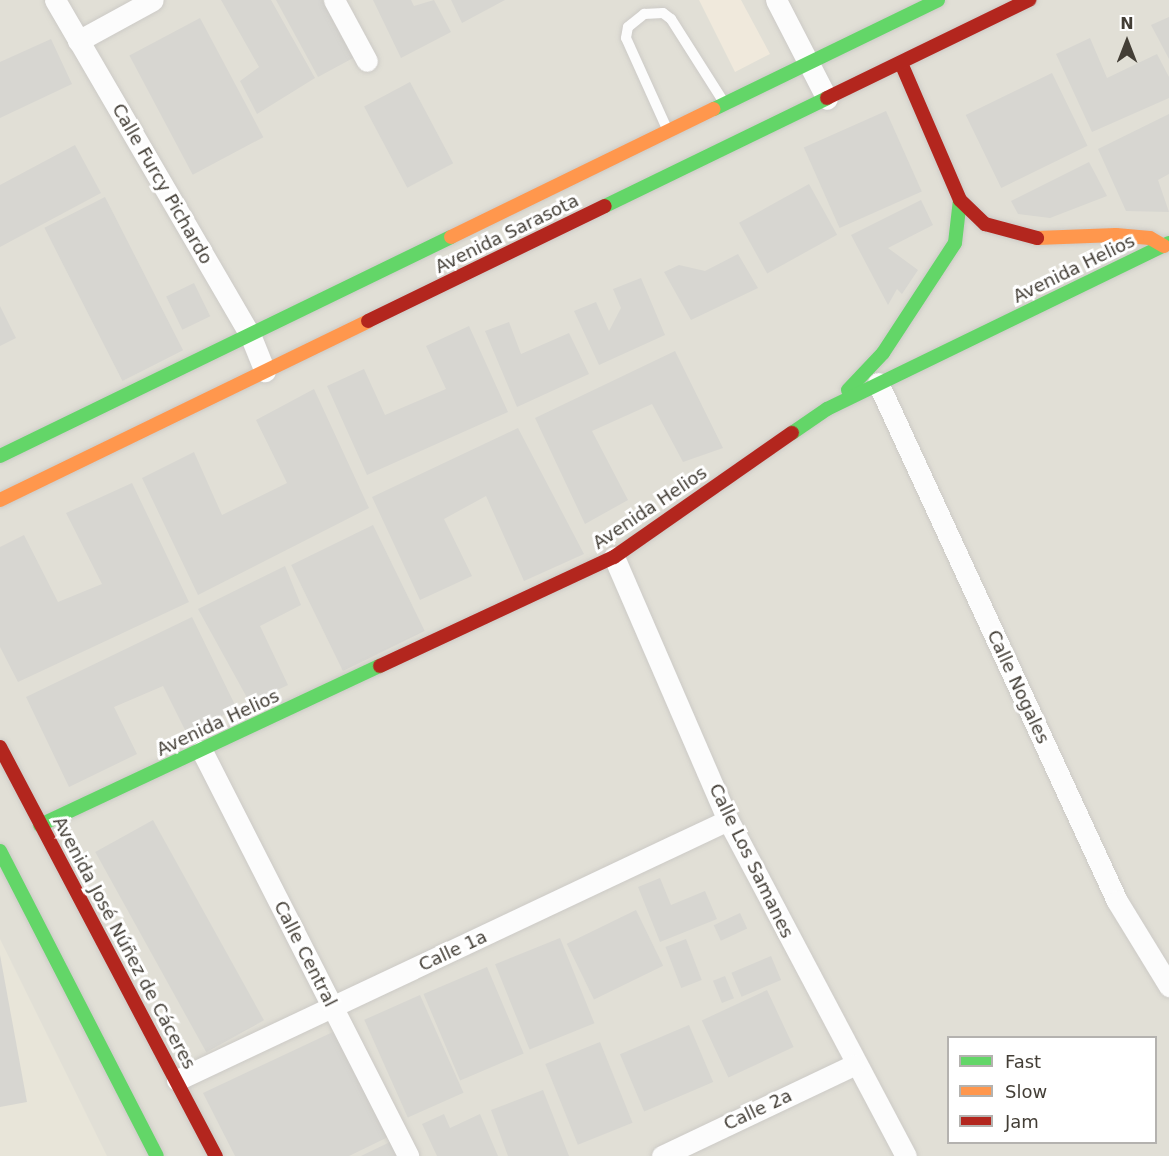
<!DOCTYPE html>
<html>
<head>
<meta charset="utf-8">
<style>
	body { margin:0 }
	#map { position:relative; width:1169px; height:1156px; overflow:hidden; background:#eeede9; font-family:"DejaVu Sans",sans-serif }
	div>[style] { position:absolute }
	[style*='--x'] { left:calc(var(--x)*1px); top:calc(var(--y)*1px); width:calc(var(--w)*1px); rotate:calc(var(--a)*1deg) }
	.residential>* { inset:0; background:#e1dfd6 }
	.commercial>* { inset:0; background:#f0e9dc }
	.education>* { inset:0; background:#e8e5d9 }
	.building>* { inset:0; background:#d7d6d1; transform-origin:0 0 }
	.roads { filter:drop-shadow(0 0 2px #cccac6) drop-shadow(0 0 2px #cccac6) }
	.lane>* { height:10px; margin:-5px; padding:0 5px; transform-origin:5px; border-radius:5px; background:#fcfcfc }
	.street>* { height:21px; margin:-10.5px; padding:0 10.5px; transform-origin:10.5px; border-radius:10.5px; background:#fcfcfc }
	.fast>* { height:14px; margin:-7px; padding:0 7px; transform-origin:7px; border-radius:7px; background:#63d668 }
	.slow>* { height:14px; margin:-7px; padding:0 7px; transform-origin:7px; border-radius:7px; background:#ff974d }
	.jam>* { height:14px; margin:-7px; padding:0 7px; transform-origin:7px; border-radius:7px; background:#b3261e }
	span { translate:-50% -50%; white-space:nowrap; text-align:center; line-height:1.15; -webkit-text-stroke:6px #fff; paint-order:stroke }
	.street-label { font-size:18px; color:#433e36 }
	.legend { position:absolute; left:947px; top:1036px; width:210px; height:108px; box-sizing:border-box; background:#fff; border:2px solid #b4b2af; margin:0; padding:8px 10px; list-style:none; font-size:18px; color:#433e36 }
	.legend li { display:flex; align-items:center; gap:12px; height:30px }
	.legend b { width:30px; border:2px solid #b4b2af }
	.north { position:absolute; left:1097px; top:12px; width:60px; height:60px; -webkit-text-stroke:4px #fff; paint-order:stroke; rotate:0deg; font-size:16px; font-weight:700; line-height:24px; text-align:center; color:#433e36 }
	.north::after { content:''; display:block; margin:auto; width:21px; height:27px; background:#433e36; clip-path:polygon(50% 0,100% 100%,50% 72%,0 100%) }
</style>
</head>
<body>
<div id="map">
	<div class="residential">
		<i style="clip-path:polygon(evenodd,0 0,1169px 0,1169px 1156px,0 1156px,0 0,948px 1038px,1156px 1038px,1156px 1142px,948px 1142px,948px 1038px)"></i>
	</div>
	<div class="commercial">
		<i style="clip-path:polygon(699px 0,741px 0,770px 54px,735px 72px)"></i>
	</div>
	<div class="education">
		<i style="clip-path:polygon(0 939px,107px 1156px,0 1156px)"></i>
	</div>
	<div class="building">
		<i style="clip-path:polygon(221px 0,271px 0,315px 78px,257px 114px,240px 81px,259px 67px)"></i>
		<i style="clip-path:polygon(276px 0,323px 0,355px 57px,318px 77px)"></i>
		<i style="clip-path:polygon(373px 0,411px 0,414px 6px,434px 0,451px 32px,401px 58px)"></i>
		<i style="clip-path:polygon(451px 0,505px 0,462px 23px)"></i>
		<i style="clip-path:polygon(1169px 17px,1169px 59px,1151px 25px)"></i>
		<i style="left:200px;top:18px;width:135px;height:80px;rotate:62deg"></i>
		<i style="clip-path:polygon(1090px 38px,1107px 78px,1157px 54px,1169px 77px,1169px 98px,1092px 132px,1056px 54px)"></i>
		<i style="clip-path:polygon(51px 39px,72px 84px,0 118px,0 62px)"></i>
		<i style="left:1052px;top:73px;width:81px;height:96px;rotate:64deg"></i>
		<i style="left:410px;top:82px;width:92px;height:52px;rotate:62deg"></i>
		<i style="left:886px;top:111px;width:88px;height:90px;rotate:66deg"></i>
		<i style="clip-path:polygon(1169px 114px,1169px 174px,1158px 180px,1169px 212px,1126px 211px,1098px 149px)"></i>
		<i style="clip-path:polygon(75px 145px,101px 193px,0 247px,0 185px)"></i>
		<i style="clip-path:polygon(1089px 162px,1107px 196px,1050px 218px,1018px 214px,1011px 201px)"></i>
		<i style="left:809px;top:184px;width:58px;height:80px;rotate:61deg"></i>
		<i style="left:105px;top:197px;width:172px;height:68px;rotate:63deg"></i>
		<i style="clip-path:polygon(921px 200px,933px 225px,888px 248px,918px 270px,902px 294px,897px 289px,888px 305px,851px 235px)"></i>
		<i style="clip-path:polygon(738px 254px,758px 288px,691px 320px,664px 272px,679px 265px,705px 271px)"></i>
		<i style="clip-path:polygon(641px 278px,665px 335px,599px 365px,574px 311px,596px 302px,609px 331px,621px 308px,613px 289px)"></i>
		<i style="left:194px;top:283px;width:37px;height:31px;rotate:64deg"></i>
		<i style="clip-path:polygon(0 306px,16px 338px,0 346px)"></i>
		<i style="clip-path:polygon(509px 322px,521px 354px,569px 333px,589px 374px,517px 407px,485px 331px)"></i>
		<i style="clip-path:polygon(469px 326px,508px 412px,367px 475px,327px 386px,364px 369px,385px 415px,446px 389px,426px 346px)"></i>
		<i style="clip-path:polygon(675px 351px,723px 448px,683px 462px,652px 404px,592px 431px,628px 500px,585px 524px,535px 418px)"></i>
		<i style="clip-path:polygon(314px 389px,369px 508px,198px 595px,142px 478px,194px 452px,222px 515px,287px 483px,256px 420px)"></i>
		<i style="clip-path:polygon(518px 428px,584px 554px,524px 581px,486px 496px,444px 519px,472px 576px,420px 600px,372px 497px)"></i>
		<i style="clip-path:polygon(132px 483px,189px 602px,18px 682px,0 647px,0 547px,24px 535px,58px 602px,102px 584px,66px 513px)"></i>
		<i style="left:373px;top:525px;width:118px;height:91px;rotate:64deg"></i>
		<i style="clip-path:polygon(285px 566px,301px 605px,260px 626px,288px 685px,250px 703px,198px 609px)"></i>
		<i style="clip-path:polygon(192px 617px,237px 709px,186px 732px,163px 686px,114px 707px,137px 754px,69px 787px,26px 697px)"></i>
		<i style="left:153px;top:820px;width:229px;height:66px;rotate:61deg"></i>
		<i style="clip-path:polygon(660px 878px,671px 905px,705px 891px,717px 919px,660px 942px,638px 887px)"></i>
		<i style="left:636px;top:910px;width:62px;height:77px;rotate:64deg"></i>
		<i style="left:740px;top:913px;width:17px;height:29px;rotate:65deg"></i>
		<i style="left:560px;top:938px;width:92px;height:70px;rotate:68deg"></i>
		<i style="left:686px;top:939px;width:44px;height:22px;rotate:69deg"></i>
		<i style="clip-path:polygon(0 955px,27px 1102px,0 1107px)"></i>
		<i style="left:771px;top:956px;width:26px;height:43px;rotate:67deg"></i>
		<i style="left:487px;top:967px;width:94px;height:69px;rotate:67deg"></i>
		<i style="left:725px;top:976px;width:24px;height:13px;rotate:68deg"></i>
		<i style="left:767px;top:990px;width:63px;height:72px;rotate:65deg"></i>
		<i style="left:420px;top:995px;width:107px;height:61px;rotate:66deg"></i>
		<i style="left:689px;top:1025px;width:62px;height:75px;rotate:67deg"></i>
		<i style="clip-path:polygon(335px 1031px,388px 1137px,349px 1156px,235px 1156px,203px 1093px)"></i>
		<i style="left:600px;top:1042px;width:87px;height:59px;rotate:68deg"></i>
		<i style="clip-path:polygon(543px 1090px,569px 1156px,508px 1156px,491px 1110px)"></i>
		<i style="clip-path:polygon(444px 1114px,450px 1128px,480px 1114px,498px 1156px,437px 1156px,422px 1124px)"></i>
		<i style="clip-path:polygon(390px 1142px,398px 1156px,361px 1156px)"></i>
	</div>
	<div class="roads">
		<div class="lane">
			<i style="--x:668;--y:131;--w:102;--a:-114.3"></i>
			<i style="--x:626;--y:38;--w:11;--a:-80"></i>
			<i style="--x:628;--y:27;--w:21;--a:-39"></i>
			<i style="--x:644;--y:14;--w:19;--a:-3"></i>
			<i style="--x:663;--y:13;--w:10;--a:37"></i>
			<i style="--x:671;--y:19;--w:101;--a:57.6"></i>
		</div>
		<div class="street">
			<i style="--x:55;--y:0;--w:390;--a:59.8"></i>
			<i style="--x:251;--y:337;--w:37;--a:68"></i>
			<i style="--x:334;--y:0;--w:69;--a:61.6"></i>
			<i style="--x:776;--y:0;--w:111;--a:62.7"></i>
			<i style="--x:78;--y:41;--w:85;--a:-28.7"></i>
			<i style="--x:878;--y:383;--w:570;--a:65.23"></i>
			<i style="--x:1117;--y:901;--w:100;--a:58.5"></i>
			<i style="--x:614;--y:557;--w:287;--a:66.6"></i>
			<i style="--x:728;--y:820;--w:380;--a:62.1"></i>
			<i style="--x:202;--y:751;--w:454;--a:63"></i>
			<i style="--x:177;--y:1080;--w:609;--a:-25.26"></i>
			<i style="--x:662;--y:1156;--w:212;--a:-25.4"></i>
		</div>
		<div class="fast">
			<i style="--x:714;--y:109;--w:249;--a:-25.9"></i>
			<i style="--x:605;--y:206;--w:247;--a:-25.9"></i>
			<i style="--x:848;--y:390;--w:51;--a:-46.6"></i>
			<i style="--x:883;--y:353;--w:131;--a:-56.8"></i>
			<i style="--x:955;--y:243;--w:43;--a:-83.4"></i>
			<i style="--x:792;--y:433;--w:42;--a:-34.4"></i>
			<i style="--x:827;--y:409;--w:380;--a:-25.9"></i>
			<i style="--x:0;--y:456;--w:501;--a:-25.9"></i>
			<i style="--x:40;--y:825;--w:375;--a:-25.1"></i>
			<i style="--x:0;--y:851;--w:343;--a:62.8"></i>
		</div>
		<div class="slow">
			<i style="--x:451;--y:237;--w:292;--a:-26"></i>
			<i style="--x:1037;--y:238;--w:79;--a:-2.2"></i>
			<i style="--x:1116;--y:235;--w:34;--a:5"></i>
			<i style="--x:1150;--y:238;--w:16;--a:30"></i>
			<i style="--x:0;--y:500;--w:409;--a:-25.9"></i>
		</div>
		<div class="jam">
			<i style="--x:901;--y:63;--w:149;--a:66.7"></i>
			<i style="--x:960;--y:200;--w:35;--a:44"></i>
			<i style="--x:985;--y:224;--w:54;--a:15.1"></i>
			<i style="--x:827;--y:98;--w:225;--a:-25.9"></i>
			<i style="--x:368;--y:321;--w:263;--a:-25.9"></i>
			<i style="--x:380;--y:666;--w:258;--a:-25"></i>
			<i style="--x:614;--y:557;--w:217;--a:-34.9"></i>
			<i style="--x:0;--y:747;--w:463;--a:62.2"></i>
		</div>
	</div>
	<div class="street-label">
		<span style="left:162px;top:184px;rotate:60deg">Calle Furcy Pichardo</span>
		<span style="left:507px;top:234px;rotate:-26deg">Avenida Sarasota</span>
		<span style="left:1074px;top:269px;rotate:-26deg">Avenida Helios</span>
		<span style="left:650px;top:508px;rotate:-34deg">Avenida Helios</span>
		<span style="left:1018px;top:687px;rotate:65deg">Calle Nogales</span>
		<span style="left:218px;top:723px;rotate:-25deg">Avenida Helios</span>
		<span style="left:751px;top:861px;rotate:64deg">Calle Los Samanes</span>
		<span style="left:124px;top:943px;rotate:62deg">Avenida José Núñez de Cáceres</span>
		<span style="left:453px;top:951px;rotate:-25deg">Calle 1a</span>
		<span style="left:305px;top:954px;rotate:63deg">Calle Central</span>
		<span style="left:758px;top:1110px;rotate:-25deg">Calle 2a</span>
	</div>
	<ul class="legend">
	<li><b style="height:8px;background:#63d668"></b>Fast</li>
	<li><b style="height:8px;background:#ff974d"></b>Slow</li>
	<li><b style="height:8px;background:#b3261e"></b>Jam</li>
	</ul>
	<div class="north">N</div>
</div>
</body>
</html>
